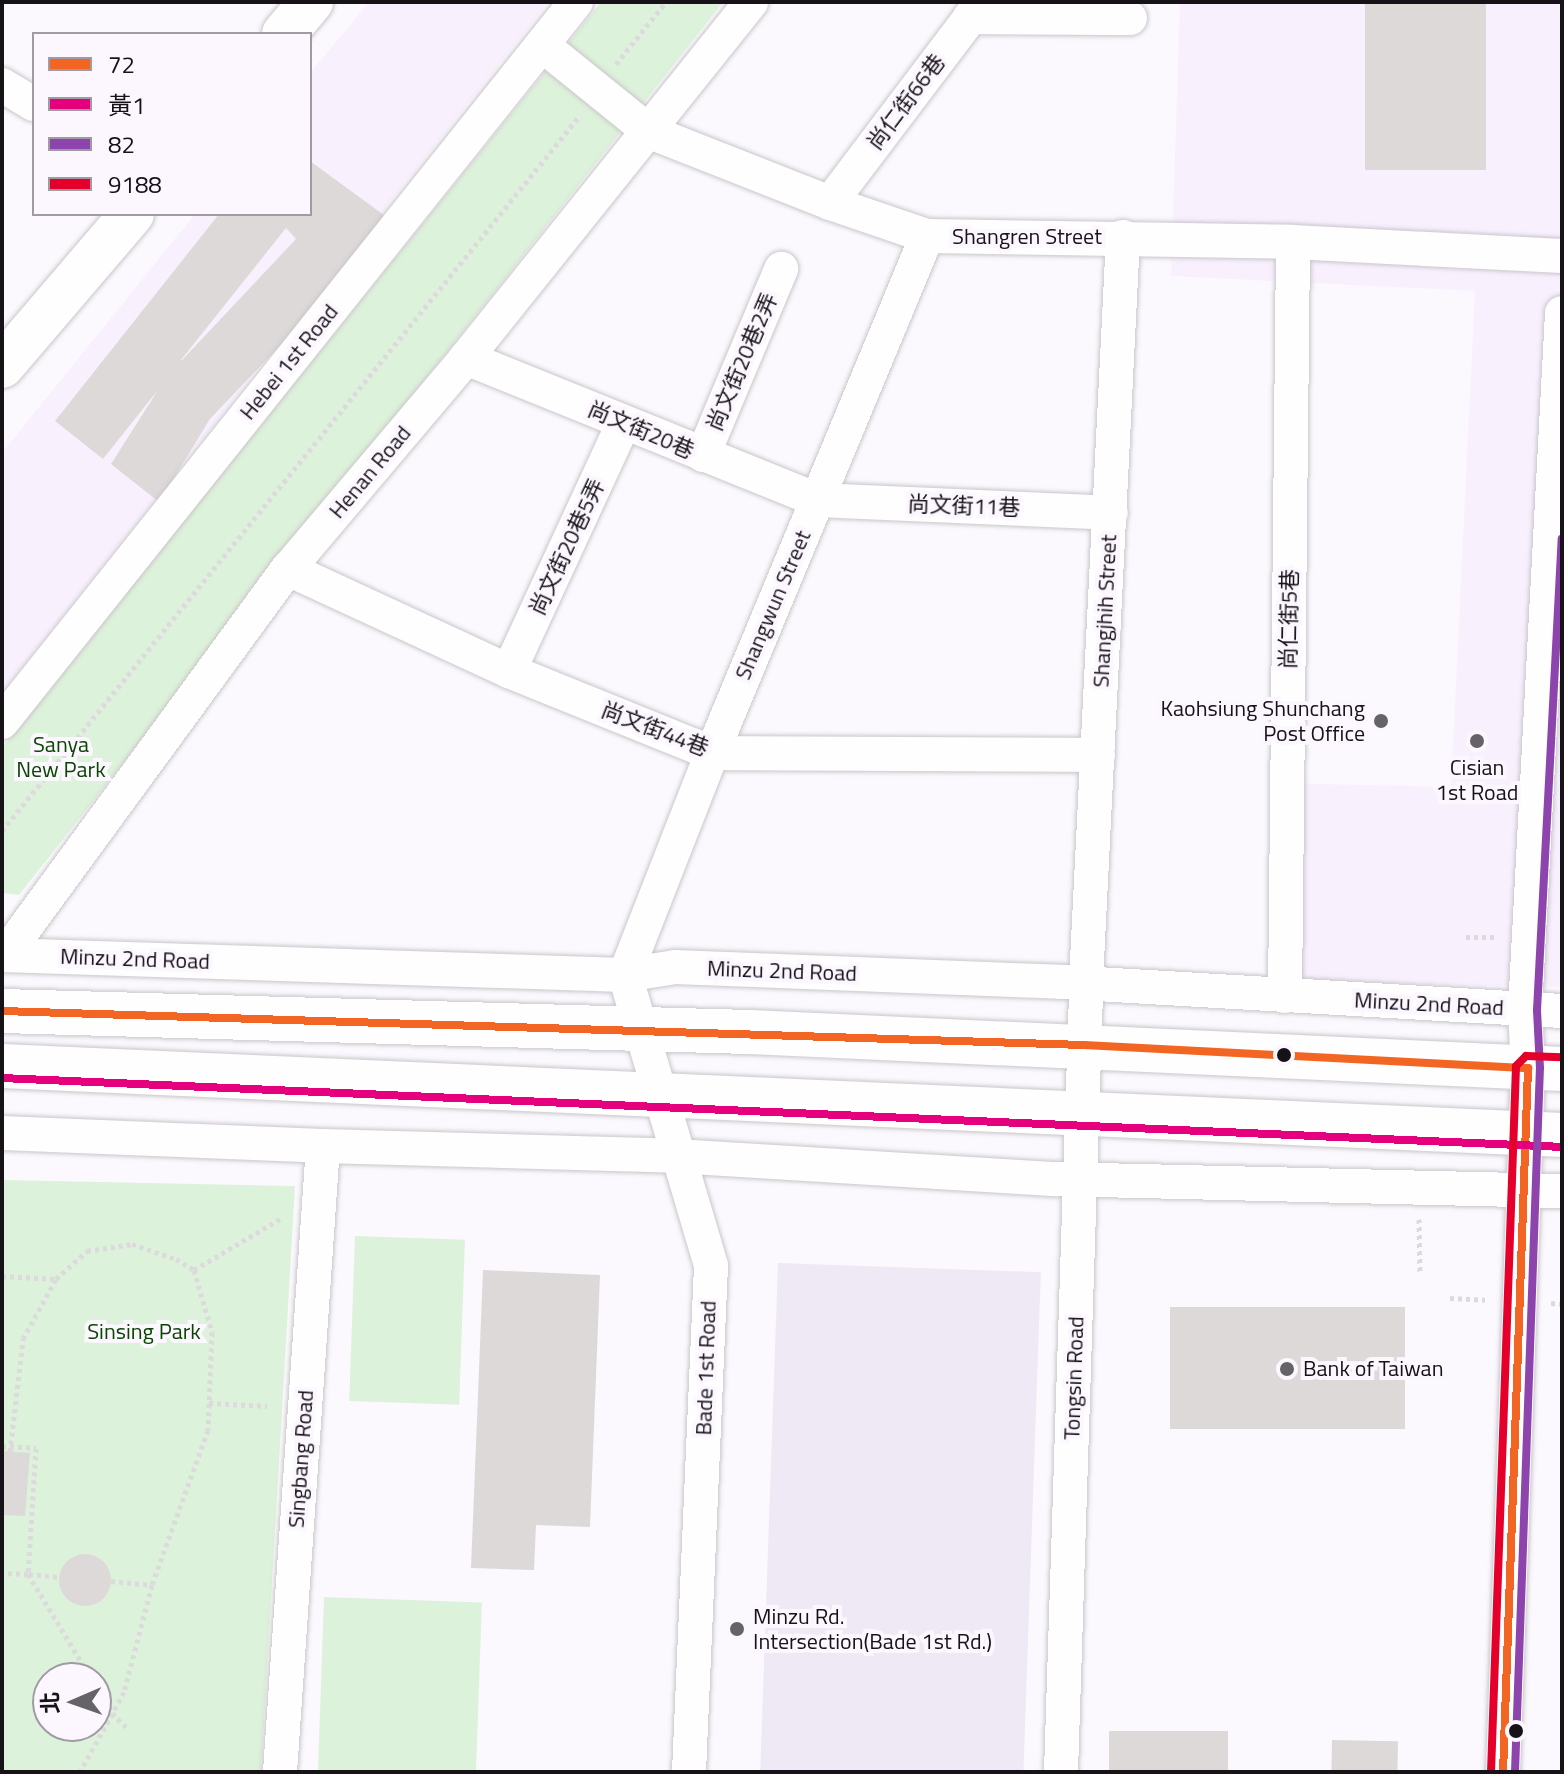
<!DOCTYPE html>
<html>
<head>
<meta charset="utf-8">
<style>
	body { margin:0 }
	#map { position:relative; width:1564px; height:1774px; overflow:hidden; background:#fbf9fd; font-family:"Titillium Web","Noto Sans TC",sans-serif }
	div>[style] { position:absolute }
	[style*='--x'] { left:calc(var(--x)*1px); top:calc(var(--y)*1px); width:calc(var(--w)*1px); rotate:calc(var(--a)*1deg) }
	.built>* { inset:0; background:#f9f0fe }
	.industrial>* { inset:0; background:#eee9f4; transform-origin:0 0 }
	.green>* { inset:0; background:#ddf2da; transform-origin:0 0 }
	.building>* { inset:0; background:#ded9d9; transform-origin:0 0 }
	.round { border-radius:50% }
	.path>* { height:5px; margin-top:-2.5px; transform-origin:0; background:repeating-linear-gradient(90deg,#dcdadc 0 4px,transparent 0 8px) }
	.roads { filter:drop-shadow(0 0 2px #cac6cb) drop-shadow(0 0 2px #cac6cb) }
	.minor>* { height:34px; margin:-17px; padding:0 17px; transform-origin:17px; border-radius:17px; background:#fefeff }
	.major>* { height:44px; margin:-22px; padding:0 22px; transform-origin:22px; border-radius:22px; background:#fefeff }
	.bus-1>* { height:8px; margin:-4px; padding:0 4px; transform-origin:4px; border-radius:4px; background:#f26522 }
	.bus-2>* { height:8px; margin:-4px; padding:0 4px; transform-origin:4px; border-radius:4px; background:#e5007d }
	.bus-3>* { height:8px; margin:-4px; padding:0 4px; transform-origin:4px; border-radius:4px; background:#8e44ad }
	.bus-4>* { height:8px; margin:-4px; padding:0 4px; transform-origin:4px; border-radius:4px; background:#e4002b }
	.dots>* { width:22px; height:22px; translate:-50% -50%; box-sizing:border-box; border:4px solid #fcf7ff; border-radius:50% }
	span { translate:-50% -50%; white-space:nowrap; text-align:center; line-height:1.15; -webkit-text-stroke:8px #fcf7ff; paint-order:stroke }
	.street-label { font-size:22px; color:#161218 }
	.poi-label { font-size:22px; color:#161218 }
	.right { translate:-100% -50%; text-align:right }
	.left { translate:0 -50%; text-align:left }
	.park-label { font-size:22px; color:#094602 }
	.frame { position:absolute; inset:0; border:4px solid #161218; pointer-events:none }
	.legend { position:absolute; left:32px; top:32px; width:280px; height:184px; box-sizing:border-box; background:#fcf7ff; border:2px solid #a09ba3; margin:0; padding:10px 14px; list-style:none; font-size:24px; color:#161218 }
	.legend li { display:flex; align-items:center; gap:16px; height:40px }
	.legend b { width:40px; border:2px solid #a09ba3 }
	.north { position:absolute; left:32px; top:1662px; width:80px; height:80px; box-sizing:border-box; background:#fcf7ff; border:2px solid #a09ba3; border-radius:50%; rotate:268deg; font-size:22px; font-weight:700; line-height:32px; text-align:center; color:#161218 }
	.north::after { content:''; display:block; margin:auto; width:28px; height:36px; background:#666368; clip-path:polygon(50% 0,100% 100%,50% 72%,0 100%) }
</style>
</head>
<body>
<div id="map">
	<div class="built">
		<i style="clip-path:polygon(369px 2px,548px 2px,2px 692px,2px 453px,195px 214px,310px 214px,310px 73px)"></i>
		<i style="clip-path:polygon(1180px 2px,1562px 2px,1562px 987px,1268px 981px,1274px 783px,1451px 787px,1475px 291px,1171px 276px)"></i>
	</div>
	<div class="industrial">
		<i style="left:778px;top:1263px;width:263px;height:509px;rotate:2deg"></i>
	</div>
	<div class="green">
		<i style="clip-path:polygon(601px 2px,723px 2px,19px 895px,2px 893px,2px 747px)"></i>
		<i style="clip-path:polygon(evenodd,2px 1180px,295px 1186px,261px 1772px,2px 1772px,2px 1180px,48px 1678px,96px 1678px,96px 1726px,48px 1726px,48px 1678px)"></i>
		<i style="left:355px;top:1236px;width:110px;height:165px;rotate:2deg"></i>
		<i style="left:324px;top:1597px;width:158px;height:175px;rotate:2deg"></i>
	</div>
	<div class="building">
		<i style="left:1365px;top:2px;width:121px;height:168px"></i>
		<i style="clip-path:polygon(evenodd,310px 161px,388px 218px,344px 278px,210px 419px,159px 502px,111px 464px,158px 390px,103px 459px,55px 421px,219px 214px,310px 214px,310px 161px,286px 228px,296px 239px,182px 360px,181px 360px,286px 228px)"></i>
		<i style="clip-path:polygon(483px 1270px,600px 1275px,590px 1527px,536px 1525px,534px 1570px,471px 1568px)"></i>
		<i style="left:1170px;top:1307px;width:235px;height:122px"></i>
		<i style="clip-path:polygon(2px 1451px,30px 1453px,25px 1516px,2px 1515px)"></i>
		<i class="round" style="left:59px;top:1554px;width:52px;height:52px"></i>
		<i style="left:1109px;top:1731px;width:119px;height:41px"></i>
		<i style="left:1332px;top:1740px;width:66px;height:32px;rotate:1deg"></i>
	</div>
	<div class="path">
		<i style="--x:616;--y:64;--w:80;--a:-51.1"></i>
		<i style="--x:2;--y:831;--w:917;--a:-51.07"></i>
		<i style="--x:1466;--y:937;--w:31;--a:0"></i>
		<i style="--x:1419;--y:1219;--w:55;--a:89"></i>
		<i style="--x:194;--y:1270;--w:100;--a:-30.7"></i>
		<i style="--x:2;--y:1276;--w:54;--a:3.2"></i>
		<i style="--x:1450;--y:1298;--w:35;--a:3"></i>
		<i style="--x:1551;--y:1303;--w:11;--a:5"></i>
		<i style="--x:209;--y:1403;--w:58;--a:3"></i>
		<i style="--x:2;--y:1446;--w:34;--a:3"></i>
		<i style="--x:36;--y:1448;--w:126;--a:93.6"></i>
		<i style="--x:28;--y:1574;--w:26;--a:-178"></i>
		<i style="--x:10;--y:1452;--w:114;--a:-83.4"></i>
		<i style="--x:23;--y:1339;--w:68;--a:-61.2"></i>
		<i style="--x:56;--y:1279;--w:42;--a:-42.1"></i>
		<i style="--x:87;--y:1251;--w:46;--a:-8.8"></i>
		<i style="--x:132;--y:1244;--w:46;--a:18.8"></i>
		<i style="--x:176;--y:1259;--w:21;--a:31"></i>
		<i style="--x:194;--y:1270;--w:65;--a:73.8"></i>
		<i style="--x:212;--y:1332;--w:98;--a:92.3"></i>
		<i style="--x:208;--y:1430;--w:165;--a:109.9"></i>
		<i style="--x:152;--y:1585;--w:111;--a:104.7"></i>
		<i style="--x:124;--y:1692;--w:91;--a:118.8"></i>
		<i style="--x:28;--y:1574;--w:122;--a:58.8"></i>
		<i style="--x:29;--y:1574;--w:30;--a:6"></i>
		<i style="--x:111;--y:1581;--w:41;--a:5.6"></i>
		<i style="--x:96;--y:1686;--w:31;--a:59"></i>
		<i style="--x:112;--y:1713;--w:24;--a:45"></i>
	</div>
	<div class="roads">
		<div class="minor">
			<i style="--x:970;--y:17;--w:160;--a:0.4"></i>
			<i style="--x:542;--y:45;--w:139;--a:38.9"></i>
			<i style="--x:650;--y:132;--w:193;--a:21.5"></i>
			<i style="--x:830;--y:203;--w:102;--a:18.8"></i>
			<i style="--x:927;--y:236;--w:366;--a:0.9"></i>
			<i style="--x:1293;--y:242;--w:269;--a:3"></i>
			<i style="--x:2;--y:85;--w:37;--a:31"></i>
			<i style="--x:830;--y:203;--w:252;--a:-52.9"></i>
			<i style="--x:466;--y:358;--w:379;--a:22"></i>
			<i style="--x:817;--y:500;--w:294;--a:2.5"></i>
			<i style="--x:703;--y:455;--w:202;--a:-67.2"></i>
			<i style="--x:288;--y:569;--w:243;--a:24.8"></i>
			<i style="--x:509;--y:671;--w:219;--a:22"></i>
			<i style="--x:712;--y:753;--w:386;--a:0.3"></i>
			<i style="--x:509;--y:671;--w:274;--a:-65.2"></i>
			<i style="--x:2;--y:722;--w:921;--a:-51.44"></i>
			<i style="--x:2;--y:955;--w:623;--a:1.84"></i>
			<i style="--x:625;--y:975;--w:51;--a:-9.1"></i>
			<i style="--x:675;--y:967;--w:387;--a:2.2"></i>
			<i style="--x:1062;--y:982;--w:501;--a:3.32"></i>
			<i style="--x:5;--y:955;--w:479;--a:-53.8"></i>
			<i style="--x:288;--y:569;--w:276;--a:-49.8"></i>
			<i style="--x:466;--y:358;--w:456;--a:-51.3"></i>
			<i style="--x:625;--y:975;--w:303;--a:73.5"></i>
			<i style="--x:711;--y:1266;--w:506;--a:92.49"></i>
			<i style="--x:625;--y:975;--w:238;--a:-68.6"></i>
			<i style="--x:712;--y:753;--w:560;--a:-67.42"></i>
			<i style="--x:1285;--y:996;--w:754;--a:-89.39"></i>
			<i style="--x:2;--y:1133;--w:321;--a:2.3"></i>
			<i style="--x:323;--y:1146;--w:353;--a:1.6"></i>
			<i style="--x:676;--y:1156;--w:380;--a:3.5"></i>
			<i style="--x:1055;--y:1179;--w:507;--a:1.36"></i>
			<i style="--x:280;--y:1772;--w:627;--a:-86.07"></i>
			<i style="--x:1061;--y:1772;--w:811;--a:-88.16"></i>
			<i style="--x:1087;--y:961;--w:725;--a:-87.15"></i>
			<i style="--x:1503;--y:1772;--w:704;--a:-87.97"></i>
			<i style="--x:1528;--y:1068;--w:58;--a:-93"></i>
			<i style="--x:1525;--y:1010;--w:698;--a:-86.96"></i>
		</div>
		<div class="major">
			<i style="--x:284;--y:34;--w:42;--a:-49.8"></i>
			<i style="--x:2;--y:366;--w:200;--a:-49.5"></i>
			<i style="--x:2;--y:1011;--w:748;--a:1.61"></i>
			<i style="--x:750;--y:1032;--w:813;--a:2.61"></i>
			<i style="--x:2;--y:1066;--w:1562;--a:2.53"></i>
		</div>
	</div>
	<div class="bus-1">
		<i style="--x:2;--y:1011;--w:1083;--a:1.8"></i>
		<i style="--x:1084;--y:1045;--w:445;--a:3"></i>
		<i style="--x:1528;--y:1068;--w:704;--a:92.03"></i>
	</div>
	<div class="bus-2">
		<i style="--x:2;--y:1078;--w:1561;--a:2.53"></i>
	</div>
	<div class="bus-3">
		<i style="--x:1515;--y:1772;--w:704;--a:-87.97"></i>
		<i style="--x:1540;--y:1068;--w:58;--a:-93"></i>
		<i style="--x:1537;--y:1010;--w:472;--a:-87"></i>
	</div>
	<div class="bus-4">
		<i style="--x:1491;--y:1772;--w:706;--a:-87.97"></i>
		<i style="--x:1516;--y:1066;--w:14;--a:-45"></i>
		<i style="--x:1526;--y:1056;--w:36;--a:2"></i>
	</div>
	<div class="dots">
		<i style="left:1381px;top:721px;background:#666368"></i>
		<i style="left:1477px;top:741px;background:#666368"></i>
		<i style="left:1284px;top:1055px;background:#161218"></i>
		<i style="left:1287px;top:1369px;background:#666368"></i>
		<i style="left:737px;top:1629px;background:#666368"></i>
		<i style="left:1516px;top:1731px;background:#161218"></i>
	</div>
	<div class="street-label">
		<span style="left:906px;top:102px;rotate:-53deg">尚仁街66巷</span>
		<span style="left:1027px;top:237px">Shangren Street</span>
		<span style="left:289px;top:362px;rotate:-51deg">Hebei 1st Road</span>
		<span style="left:742px;top:362px;rotate:-67deg">尚文街20巷2弄</span>
		<span style="left:641px;top:430px;rotate:23deg">尚文街20巷</span>
		<span style="left:370px;top:472px;rotate:-50deg">Henan Road</span>
		<span style="left:964px;top:506px;rotate:2deg">尚文街11巷</span>
		<span style="left:567px;top:547px;rotate:-65deg">尚文街20巷5弄</span>
		<span style="left:773px;top:605px;rotate:-67deg">Shangwun Street</span>
		<span style="left:1105px;top:611px;rotate:-87deg">Shangjhih Street</span>
		<span style="left:1289px;top:619px;rotate:-89deg">尚仁街5巷</span>
		<span style="left:655px;top:729px;rotate:21deg">尚文街44巷</span>
		<span style="left:135px;top:959px;rotate:2deg">Minzu 2nd Road</span>
		<span style="left:782px;top:971px;rotate:2deg">Minzu 2nd Road</span>
		<span style="left:1429px;top:1004px;rotate:3deg">Minzu 2nd Road</span>
		<span style="left:706px;top:1368px;rotate:-88deg">Bade 1st Road</span>
		<span style="left:1074px;top:1378px;rotate:-88deg">Tongsin Road</span>
		<span style="left:301px;top:1459px;rotate:-86deg">Singbang Road</span>
	</div>
	<div class="poi-label">
		<span class="right" style="left:1365px;top:721px">Kaohsiung Shunchang<br>Post Office</span>
		<span style="left:1477px;top:780px">Cisian<br>1st Road</span>
		<span class="left" style="left:1303px;top:1369px">Bank of Taiwan</span>
		<span class="left" style="left:753px;top:1629px">Minzu Rd.<br>Intersection(Bade 1st Rd.)</span>
	</div>
	<div class="park-label">
		<span style="left:61px;top:757px">Sanya<br>New Park</span>
		<span style="left:144px;top:1332px">Sinsing Park</span>
	</div>
	<div class="frame"></div>
	<ul class="legend">
	<li><b style="height:10px;background:#f26522"></b>72</li>
	<li><b style="height:10px;background:#e5007d"></b>黃1</li>
	<li><b style="height:10px;background:#8e44ad"></b>82</li>
	<li><b style="height:10px;background:#e4002b"></b>9188</li>
	</ul>
	<div class="north">北</div>
</div>
</body>
</html>
